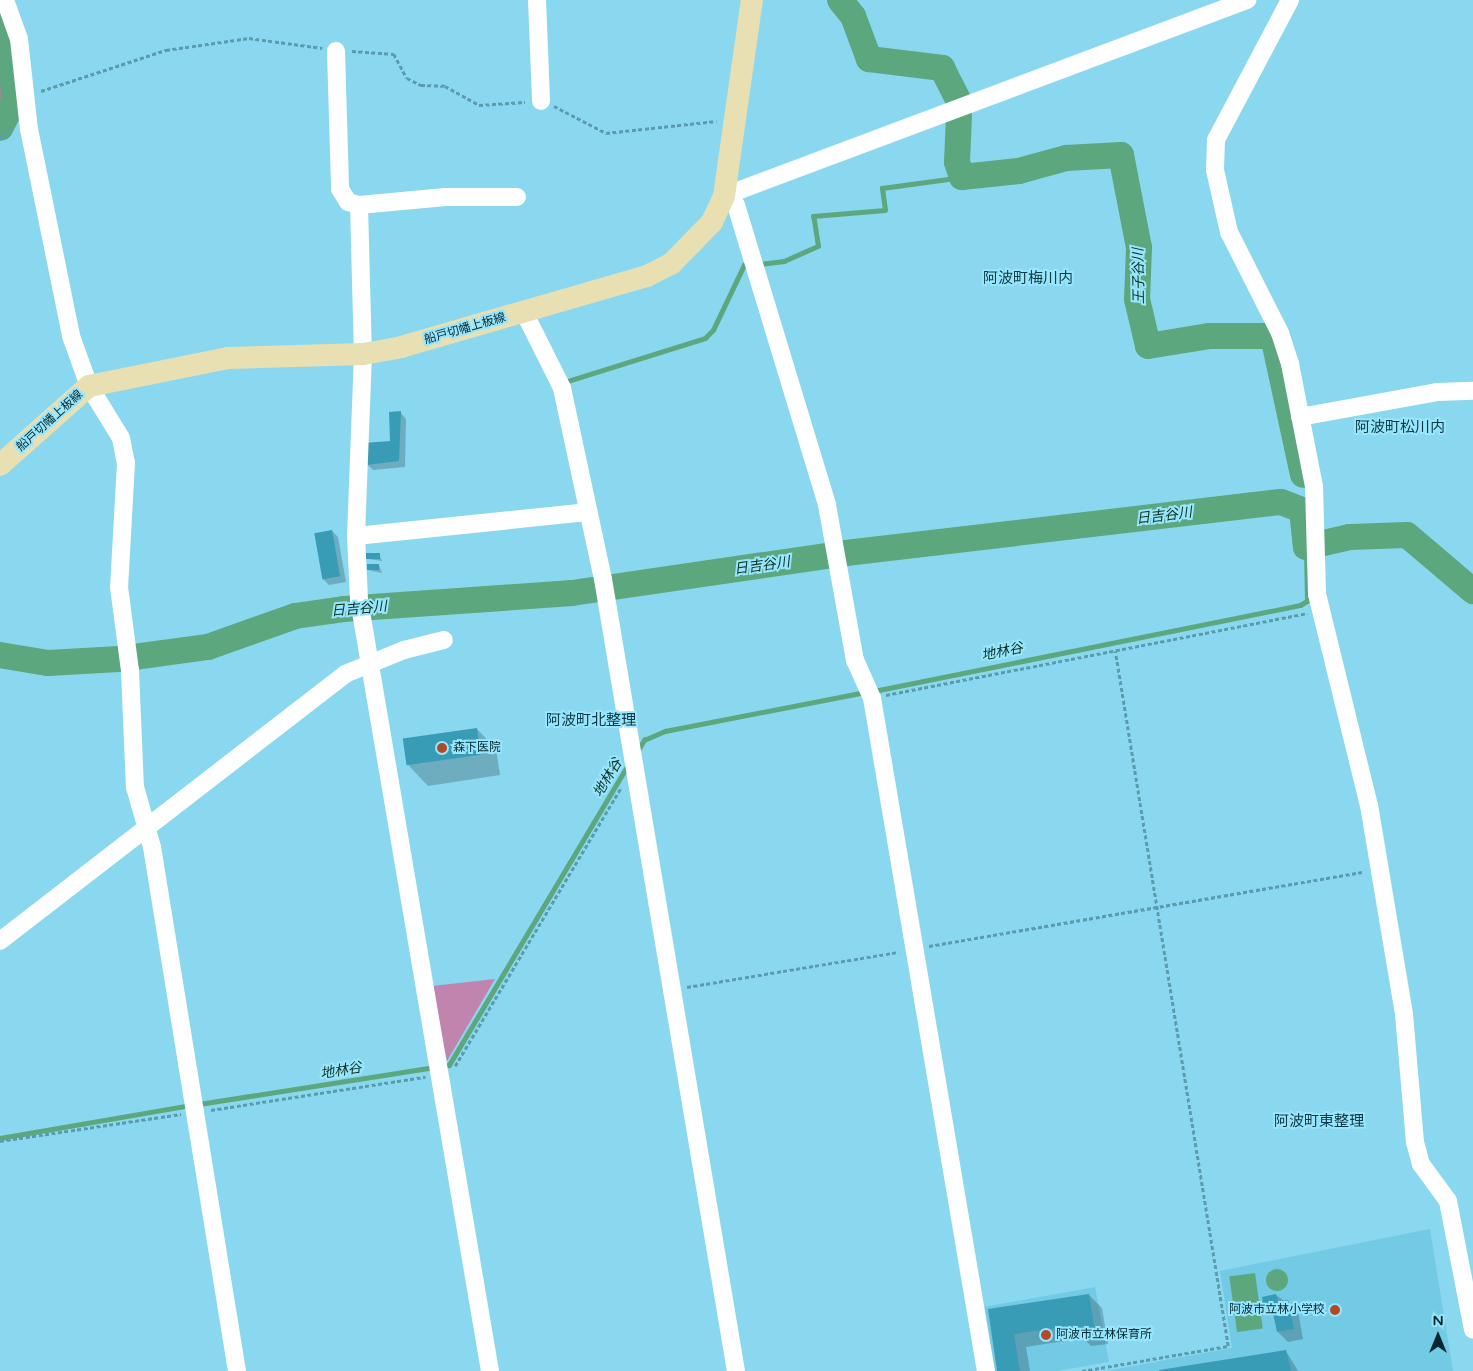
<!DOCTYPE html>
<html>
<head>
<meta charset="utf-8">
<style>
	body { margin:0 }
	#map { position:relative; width:1473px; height:1371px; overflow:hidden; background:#8ad8ef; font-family:"Varela Round","Noto Sans JP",sans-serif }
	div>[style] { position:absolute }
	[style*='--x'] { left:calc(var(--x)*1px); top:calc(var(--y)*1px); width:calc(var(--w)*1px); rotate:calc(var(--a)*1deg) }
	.built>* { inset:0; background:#73cae4 }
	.green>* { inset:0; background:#c184ae }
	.forest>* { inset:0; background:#bd7daa }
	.water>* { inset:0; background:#5ca77e; transform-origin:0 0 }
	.round { border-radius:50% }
	.shadow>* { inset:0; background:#0003 }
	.stream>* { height:4.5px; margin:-2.25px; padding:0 2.25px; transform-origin:2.25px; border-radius:2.25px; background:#5ca77e }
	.river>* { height:26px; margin:-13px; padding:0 13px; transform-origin:13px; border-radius:13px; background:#5ca77e }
	.building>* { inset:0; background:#399cb6; transform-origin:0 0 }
	.path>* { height:2.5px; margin-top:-1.25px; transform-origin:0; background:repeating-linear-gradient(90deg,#5c9bad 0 4px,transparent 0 6.5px) }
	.minor>* { height:18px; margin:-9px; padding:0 9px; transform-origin:9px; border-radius:9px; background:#fff }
	.major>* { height:22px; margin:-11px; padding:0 11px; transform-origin:11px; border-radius:11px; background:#e8dfb3 }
	.dots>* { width:14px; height:14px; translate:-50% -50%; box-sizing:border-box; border:2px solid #97e6fd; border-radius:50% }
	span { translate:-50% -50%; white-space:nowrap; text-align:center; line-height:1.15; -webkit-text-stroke:4px #97e6fd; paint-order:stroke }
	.street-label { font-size:12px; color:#052830 }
	.poi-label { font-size:12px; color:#052830 }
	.left { translate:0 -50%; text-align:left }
	.right { translate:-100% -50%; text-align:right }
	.water-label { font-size:14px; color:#0f311f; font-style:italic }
	.quarter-label { font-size:15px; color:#0f3a45 }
	.north { position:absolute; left:1413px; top:1311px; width:50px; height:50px; -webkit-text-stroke:4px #97e6fd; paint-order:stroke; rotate:0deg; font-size:14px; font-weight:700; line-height:20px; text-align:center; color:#052830 }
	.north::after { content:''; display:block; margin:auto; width:18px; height:22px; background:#052830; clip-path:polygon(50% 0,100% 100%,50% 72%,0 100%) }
</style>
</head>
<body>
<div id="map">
	<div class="built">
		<i style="clip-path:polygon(1430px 1229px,1453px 1371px,1105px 1371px,1232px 1348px,1220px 1271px)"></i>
		<i style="clip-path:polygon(1095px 1287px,1109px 1362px,1058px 1371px,994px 1371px,984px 1307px)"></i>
	</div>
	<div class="green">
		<i style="clip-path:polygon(495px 979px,447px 1061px,432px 986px)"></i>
	</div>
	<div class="forest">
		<i style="clip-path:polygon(0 42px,10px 97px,0 120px)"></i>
	</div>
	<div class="water">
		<i class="round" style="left:1266px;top:1269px;width:22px;height:22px"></i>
		<i style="left:1255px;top:1273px;width:56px;height:26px;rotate:82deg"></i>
	</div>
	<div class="shadow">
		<i style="clip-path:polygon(400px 412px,406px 419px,405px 467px,373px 470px,367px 464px,391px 442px)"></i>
		<i style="clip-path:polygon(332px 531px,338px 537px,346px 582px,329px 585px,323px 579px)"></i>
		<i style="clip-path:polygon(379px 554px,382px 561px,368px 559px)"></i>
		<i style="clip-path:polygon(379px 565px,382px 573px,368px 570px)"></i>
		<i style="clip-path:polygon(477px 729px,496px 749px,500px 775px,428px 786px,409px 766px,405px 740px)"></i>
		<i style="clip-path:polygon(1089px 1295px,1102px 1308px,1108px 1344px,1091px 1346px,1083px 1338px,1026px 1347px,1030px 1371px,999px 1371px,989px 1311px)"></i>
		<i style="clip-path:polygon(1276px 1295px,1298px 1311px,1303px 1339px,1288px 1342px,1278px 1332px,1275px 1315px,1264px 1305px)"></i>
		<i style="clip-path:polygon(1286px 1351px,1298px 1371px,1160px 1371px)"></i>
	</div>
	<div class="stream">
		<i style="--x:760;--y:264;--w:24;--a:-7"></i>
		<i style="--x:784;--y:261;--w:37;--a:-24"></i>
		<i style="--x:818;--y:246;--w:30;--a:-99"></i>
		<i style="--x:813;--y:216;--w:72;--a:-4.8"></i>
		<i style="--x:885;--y:210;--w:22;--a:-98"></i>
		<i style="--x:882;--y:188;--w:81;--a:-7.8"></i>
		<i style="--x:565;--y:382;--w:147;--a:-17.4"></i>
		<i style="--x:705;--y:338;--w:11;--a:-45"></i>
		<i style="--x:713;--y:330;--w:72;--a:-64.5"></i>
		<i style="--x:744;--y:265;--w:5;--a:0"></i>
		<i style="--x:874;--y:691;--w:435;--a:-11.4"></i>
		<i style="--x:1300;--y:605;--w:8;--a:-30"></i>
		<i style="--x:1307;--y:601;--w:54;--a:-91.1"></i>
		<i style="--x:638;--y:750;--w:12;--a:-59"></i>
		<i style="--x:644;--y:740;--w:23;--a:-23"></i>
		<i style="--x:665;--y:731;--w:205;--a:-11"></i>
		<i style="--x:443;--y:1066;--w:6;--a:-9"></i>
		<i style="--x:449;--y:1065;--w:349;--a:-59.2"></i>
		<i style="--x:199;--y:1104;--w:240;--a:-8.9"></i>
		<i style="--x:0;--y:1138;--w:194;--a:-9.8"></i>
	</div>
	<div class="river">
		<i style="--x:840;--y:0;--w:21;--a:51"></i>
		<i style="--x:853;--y:16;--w:46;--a:69.6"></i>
		<i style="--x:869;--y:59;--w:74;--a:7"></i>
		<i style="--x:942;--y:68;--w:34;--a:63"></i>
		<i style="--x:0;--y:26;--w:37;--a:71"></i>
		<i style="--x:12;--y:61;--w:40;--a:87.1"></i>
		<i style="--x:14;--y:101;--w:30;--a:117"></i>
		<i style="--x:959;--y:116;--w:46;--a:92.5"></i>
		<i style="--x:957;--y:162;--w:16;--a:72"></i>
		<i style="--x:962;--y:177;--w:57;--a:-6"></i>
		<i style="--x:1019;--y:171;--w:49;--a:-15.5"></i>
		<i style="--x:1066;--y:158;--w:55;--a:-3.1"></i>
		<i style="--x:1121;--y:155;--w:95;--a:79"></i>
		<i style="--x:1139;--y:248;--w:51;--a:92.2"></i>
		<i style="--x:1137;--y:299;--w:48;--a:76.8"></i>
		<i style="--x:1148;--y:346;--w:63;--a:-9.2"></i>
		<i style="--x:1210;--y:336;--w:63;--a:0"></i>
		<i style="--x:1273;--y:336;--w:142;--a:77.8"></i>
		<i style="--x:0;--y:655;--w:49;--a:9.5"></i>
		<i style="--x:48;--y:663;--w:71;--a:-3.2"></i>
		<i style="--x:119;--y:659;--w:90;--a:-7.7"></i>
		<i style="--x:208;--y:647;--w:92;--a:-19.6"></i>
		<i style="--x:295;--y:616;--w:49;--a:-8.1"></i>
		<i style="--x:344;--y:609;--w:229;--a:-4"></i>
		<i style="--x:572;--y:593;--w:277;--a:-8.3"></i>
		<i style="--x:846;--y:553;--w:438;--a:-6.7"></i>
		<i style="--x:1281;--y:502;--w:22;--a:21"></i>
		<i style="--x:1302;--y:510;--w:37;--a:84"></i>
		<i style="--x:1306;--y:547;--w:45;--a:-12.8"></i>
		<i style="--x:1350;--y:537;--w:57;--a:-2"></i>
		<i style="--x:1407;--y:535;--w:87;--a:40.3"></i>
	</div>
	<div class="building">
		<i style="clip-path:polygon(401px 411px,399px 461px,366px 465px,364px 443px,390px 441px,389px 412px)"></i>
		<i style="left:332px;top:530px;width:47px;height:18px;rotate:80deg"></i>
		<i style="left:366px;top:553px;width:14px;height:6px"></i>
		<i style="left:367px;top:564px;width:12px;height:6px"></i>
		<i style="left:477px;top:728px;width:27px;height:75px;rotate:82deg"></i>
		<i style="clip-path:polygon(1089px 1294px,1095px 1331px,1077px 1333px,1076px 1325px,1014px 1334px,1020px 1371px,997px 1371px,988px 1309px)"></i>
		<i style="clip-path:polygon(1276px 1294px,1278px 1302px,1288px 1300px,1294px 1329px,1277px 1332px,1271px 1304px,1263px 1306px,1262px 1297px)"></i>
		<i style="clip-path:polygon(1286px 1350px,1291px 1371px,1159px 1371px,1159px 1370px)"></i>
	</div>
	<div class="path">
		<i style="--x:352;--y:51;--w:42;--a:4.1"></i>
		<i style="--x:394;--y:54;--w:27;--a:62"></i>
		<i style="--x:407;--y:78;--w:16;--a:27"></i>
		<i style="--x:421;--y:85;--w:24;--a:2"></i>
		<i style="--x:445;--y:86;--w:39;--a:29"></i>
		<i style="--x:479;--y:105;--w:46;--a:-3.7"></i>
		<i style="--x:41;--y:91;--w:132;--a:-18.2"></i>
		<i style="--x:166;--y:50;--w:84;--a:-8.2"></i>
		<i style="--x:249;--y:38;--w:74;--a:7.8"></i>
		<i style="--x:554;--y:106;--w:59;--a:27.4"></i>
		<i style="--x:606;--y:133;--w:111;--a:-6.2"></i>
		<i style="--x:0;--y:138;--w:16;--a:-43"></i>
		<i style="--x:886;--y:695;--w:429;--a:-11"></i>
		<i style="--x:929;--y:946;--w:441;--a:-9.7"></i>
		<i style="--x:687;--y:987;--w:215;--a:-9.4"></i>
		<i style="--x:455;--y:1066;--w:325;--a:-59.2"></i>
		<i style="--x:211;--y:1110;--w:217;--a:-8.8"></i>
		<i style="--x:0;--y:1141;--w:183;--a:-8.5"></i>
		<i style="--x:1082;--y:1371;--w:148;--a:-9.7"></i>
		<i style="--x:1228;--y:1346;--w:704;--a:-99.23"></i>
	</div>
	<div class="minor">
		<i style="--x:5;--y:0;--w:41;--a:70.3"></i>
		<i style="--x:19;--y:39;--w:91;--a:83.7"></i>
		<i style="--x:29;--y:129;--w:211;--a:78.5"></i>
		<i style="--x:71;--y:336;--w:53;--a:70.2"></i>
		<i style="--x:89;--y:386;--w:61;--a:58.4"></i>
		<i style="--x:121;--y:438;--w:25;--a:79"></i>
		<i style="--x:126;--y:463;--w:124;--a:93.2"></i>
		<i style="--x:119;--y:587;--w:84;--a:82.5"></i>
		<i style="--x:130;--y:670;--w:117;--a:87.6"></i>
		<i style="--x:135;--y:787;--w:62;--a:74.2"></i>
		<i style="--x:152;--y:847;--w:531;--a:80.79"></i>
		<i style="--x:537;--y:0;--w:101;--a:87.7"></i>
		<i style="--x:1290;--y:0;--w:158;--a:117.9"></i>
		<i style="--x:1216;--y:140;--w:30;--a:92"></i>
		<i style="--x:1215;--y:170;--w:64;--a:77.3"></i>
		<i style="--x:1229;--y:232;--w:113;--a:63.2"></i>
		<i style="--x:1280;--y:333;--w:33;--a:72"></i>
		<i style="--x:1290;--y:364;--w:124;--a:78.9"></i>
		<i style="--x:1314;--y:486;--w:108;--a:88.4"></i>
		<i style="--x:1317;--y:594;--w:217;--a:76.2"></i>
		<i style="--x:1369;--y:805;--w:212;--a:80.5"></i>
		<i style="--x:1404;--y:1014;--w:128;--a:85.1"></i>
		<i style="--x:1415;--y:1142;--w:23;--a:75"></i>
		<i style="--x:1421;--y:1164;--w:46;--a:53.9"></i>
		<i style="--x:1448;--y:1201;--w:131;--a:79"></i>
		<i style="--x:336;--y:51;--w:138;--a:88.3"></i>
		<i style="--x:340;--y:189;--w:15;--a:58"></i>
		<i style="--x:348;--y:202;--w:11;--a:15"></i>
		<i style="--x:359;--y:205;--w:149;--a:88.5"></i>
		<i style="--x:363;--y:354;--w:182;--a:92.2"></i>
		<i style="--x:356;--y:536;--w:64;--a:87.3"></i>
		<i style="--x:359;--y:600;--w:782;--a:80.36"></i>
		<i style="--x:724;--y:196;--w:15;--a:37"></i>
		<i style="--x:736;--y:205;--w:313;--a:73.1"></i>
		<i style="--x:827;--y:505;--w:158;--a:79.8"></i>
		<i style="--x:855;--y:660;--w:42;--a:65.9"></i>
		<i style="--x:872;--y:698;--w:683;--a:80.39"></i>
		<i style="--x:724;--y:196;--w:559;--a:-20.54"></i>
		<i style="--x:359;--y:205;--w:87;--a:-5.3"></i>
		<i style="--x:446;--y:197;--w:71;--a:0"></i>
		<i style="--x:524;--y:312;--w:85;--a:63.4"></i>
		<i style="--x:562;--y:388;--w:195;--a:77.9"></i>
		<i style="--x:603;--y:579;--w:803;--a:80.47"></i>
		<i style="--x:1300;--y:417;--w:139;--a:-10.3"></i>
		<i style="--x:1437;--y:392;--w:36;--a:-2"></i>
		<i style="--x:356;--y:536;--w:232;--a:-5.9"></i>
		<i style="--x:0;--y:941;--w:436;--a:-37.7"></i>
		<i style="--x:345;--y:674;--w:64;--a:-22.1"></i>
		<i style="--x:404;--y:650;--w:41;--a:-14"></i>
	</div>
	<div class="major">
		<i style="--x:0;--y:465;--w:119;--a:-41.6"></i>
		<i style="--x:89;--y:386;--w:142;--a:-11.4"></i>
		<i style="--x:228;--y:358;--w:135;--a:-1.7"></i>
		<i style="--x:363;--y:354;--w:39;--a:-10"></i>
		<i style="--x:401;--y:347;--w:256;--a:-16.1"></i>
		<i style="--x:647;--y:276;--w:28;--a:-27"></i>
		<i style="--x:672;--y:263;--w:57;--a:-45.7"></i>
		<i style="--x:712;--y:222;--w:29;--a:-65"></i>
		<i style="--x:724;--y:196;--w:198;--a:-81.9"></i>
	</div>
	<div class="dots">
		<i style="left:442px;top:748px;background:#b24a28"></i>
		<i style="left:1335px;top:1310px;background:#b24a28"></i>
		<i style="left:1046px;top:1335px;background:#b24a28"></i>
	</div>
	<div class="street-label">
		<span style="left:465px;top:329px;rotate:-16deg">船戸切幡上板線</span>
		<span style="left:50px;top:421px;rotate:-42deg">船戸切幡上板線</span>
	</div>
	<div class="poi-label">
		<span class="left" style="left:453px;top:748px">森下医院</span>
		<span class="right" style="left:1325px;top:1310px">阿波市立林小学校</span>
		<span class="left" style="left:1056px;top:1335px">阿波市立林保育所</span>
	</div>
	<div class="water-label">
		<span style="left:1139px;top:276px;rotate:-91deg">王子谷川</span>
		<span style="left:1164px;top:516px;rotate:-7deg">日吉谷川</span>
		<span style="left:762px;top:566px;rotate:-8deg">日吉谷川</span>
		<span style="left:359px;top:609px;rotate:-5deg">日吉谷川</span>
		<span style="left:1002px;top:652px;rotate:-11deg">地林谷</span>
		<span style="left:608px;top:778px;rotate:-59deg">地林谷</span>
		<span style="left:341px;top:1071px;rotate:-9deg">地林谷</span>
	</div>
	<div class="quarter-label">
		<span style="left:1028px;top:279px">阿波町梅川内</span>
		<span style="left:1400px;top:428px">阿波町松川内</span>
		<span style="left:591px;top:721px">阿波町北整理</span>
		<span style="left:1319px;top:1122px">阿波町東整理</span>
	</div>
	<div class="north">N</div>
</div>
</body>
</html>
